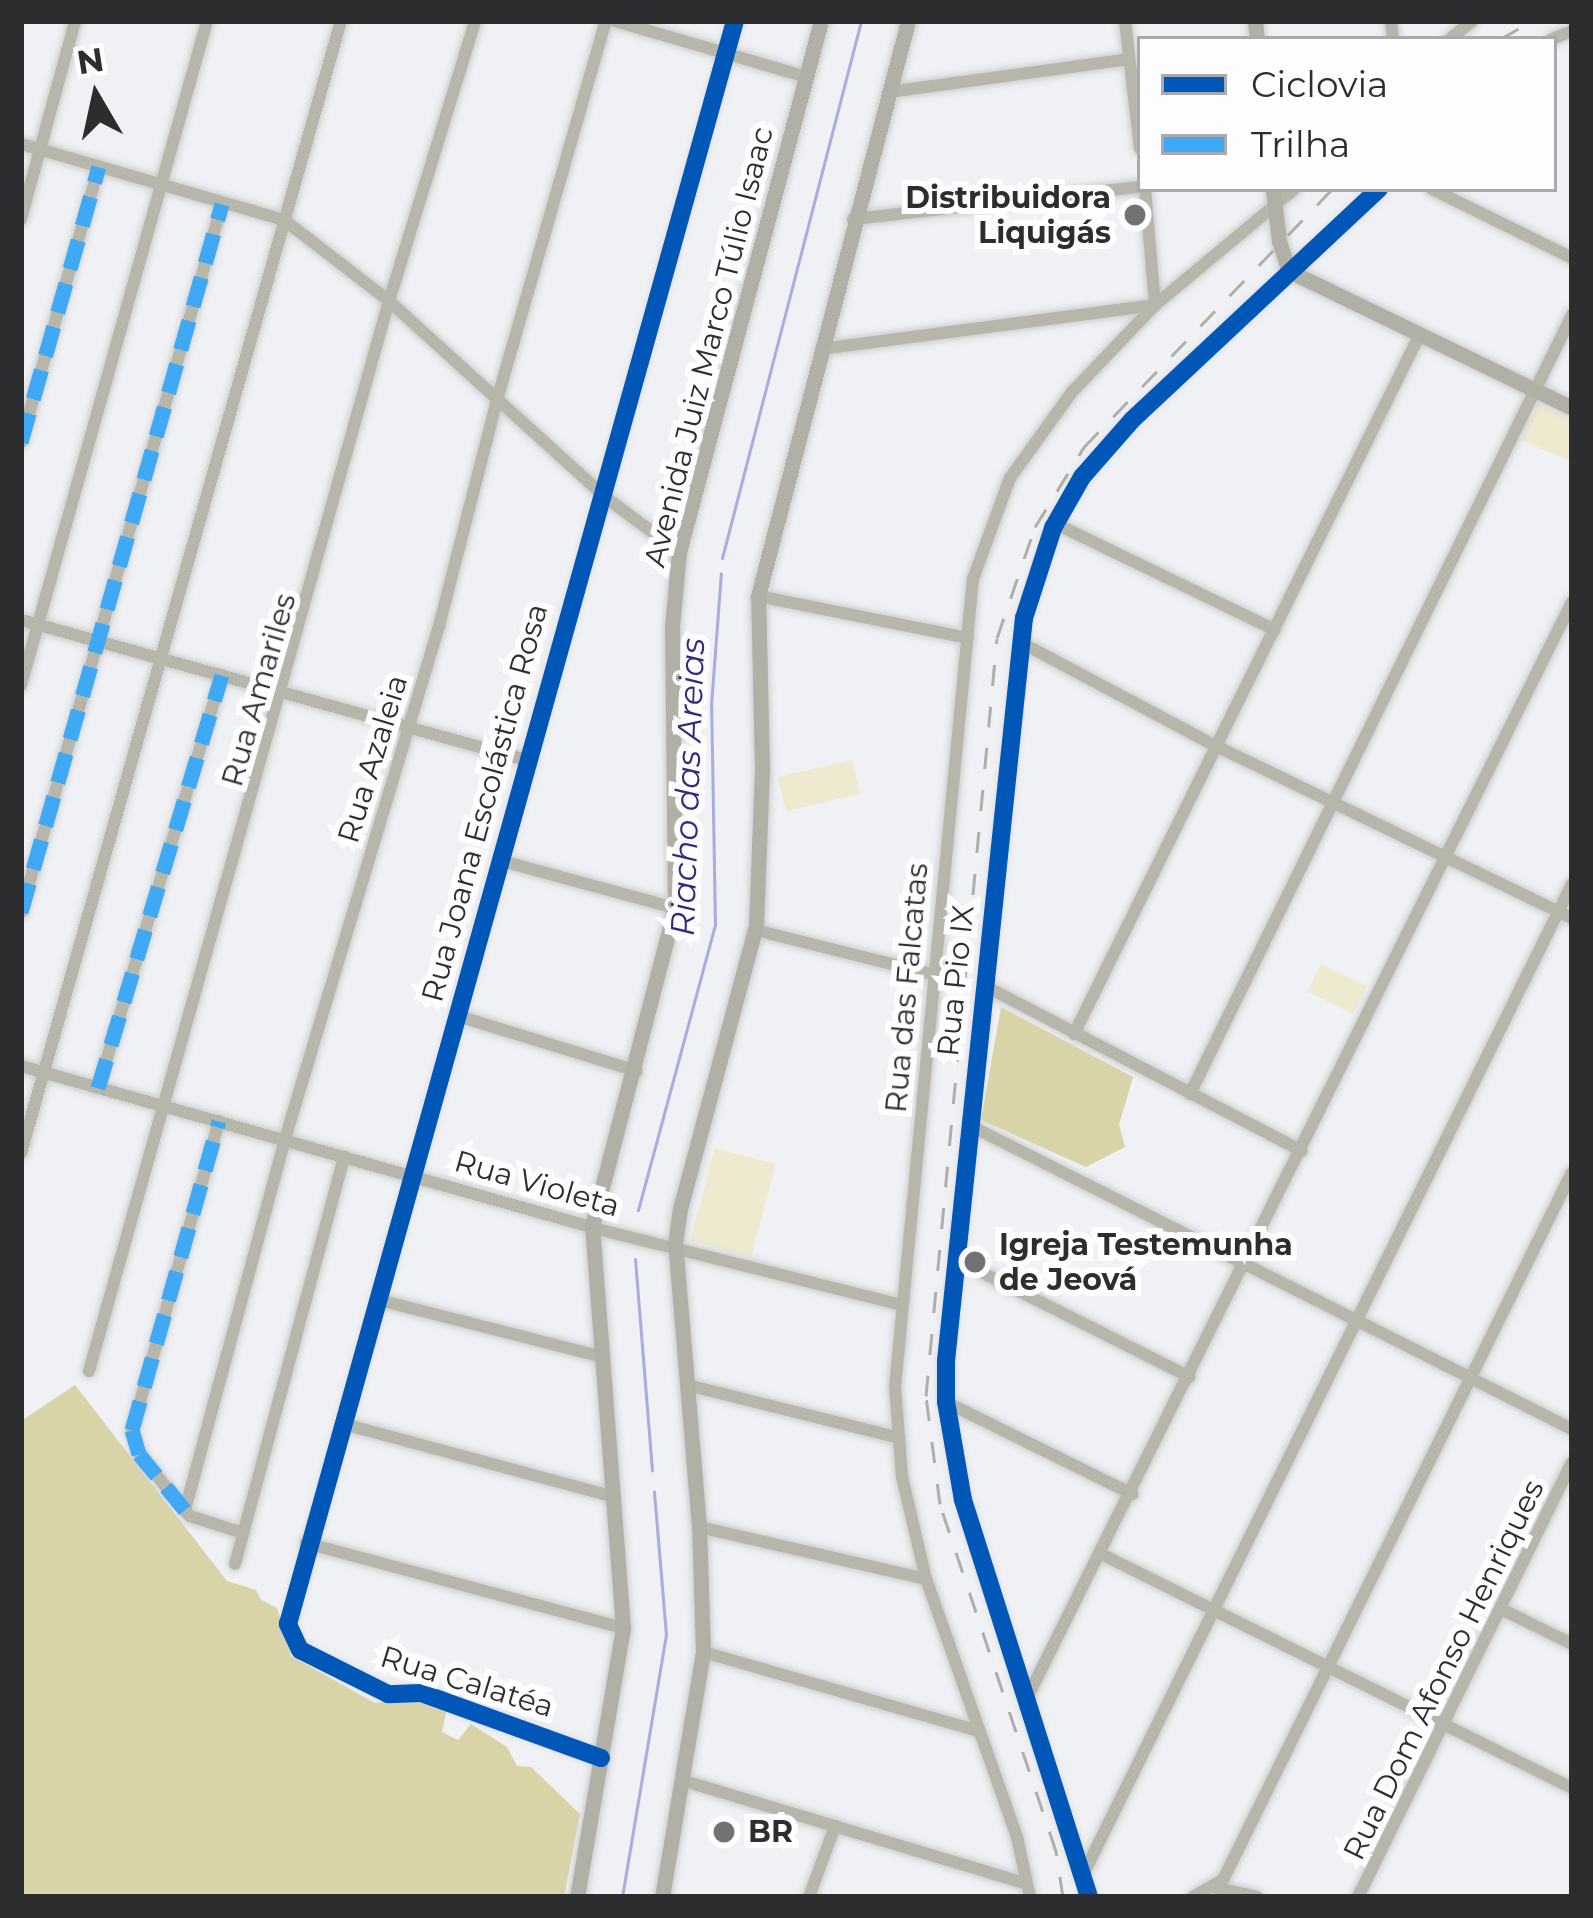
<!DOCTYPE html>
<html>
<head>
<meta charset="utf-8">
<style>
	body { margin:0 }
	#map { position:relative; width:1593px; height:1918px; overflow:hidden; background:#f0f1f4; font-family:Montserrat,sans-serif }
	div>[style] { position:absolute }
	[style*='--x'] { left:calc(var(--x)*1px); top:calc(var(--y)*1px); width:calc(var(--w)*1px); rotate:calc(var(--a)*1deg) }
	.green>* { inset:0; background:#edead0; transform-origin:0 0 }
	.forest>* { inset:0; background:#d9d4a8 }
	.stream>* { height:3px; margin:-1.5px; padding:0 1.5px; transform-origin:1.5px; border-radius:1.5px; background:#aaace0 }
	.roads { filter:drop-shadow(0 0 3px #ceced0) drop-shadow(0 0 3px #ceced0) }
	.minor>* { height:12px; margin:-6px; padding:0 6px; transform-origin:6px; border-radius:6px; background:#b6b6ab }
	.major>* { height:15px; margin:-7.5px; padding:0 7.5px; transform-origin:7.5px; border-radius:7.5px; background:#b0b0a6 }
	.rail>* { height:3px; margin-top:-1.5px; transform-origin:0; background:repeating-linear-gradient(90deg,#afaea8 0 21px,transparent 0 42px) }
	.quiet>* { height:15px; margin-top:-7.5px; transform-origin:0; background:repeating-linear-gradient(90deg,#3fa9f5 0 30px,transparent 0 45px) }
	.cycleway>* { height:18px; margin:-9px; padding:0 9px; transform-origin:9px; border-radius:9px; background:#0057b8 }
	.dots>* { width:33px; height:33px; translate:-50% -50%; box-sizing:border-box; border:6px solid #fdfdff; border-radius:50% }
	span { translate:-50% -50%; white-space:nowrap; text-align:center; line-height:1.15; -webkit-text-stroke:12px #fdfdff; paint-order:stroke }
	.poi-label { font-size:30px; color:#2d2d2f; font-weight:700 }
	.right { translate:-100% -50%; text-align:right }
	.left { translate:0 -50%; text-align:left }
	.street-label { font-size:30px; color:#2d2d2f }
	.water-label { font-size:33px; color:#31297c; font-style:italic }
	.frame { position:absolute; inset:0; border:24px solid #2d2d2f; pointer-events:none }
	.legend { position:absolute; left:1137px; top:36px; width:420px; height:156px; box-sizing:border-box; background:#fdfdff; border:3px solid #aaaaac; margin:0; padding:15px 21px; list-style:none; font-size:36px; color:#2d2d2f }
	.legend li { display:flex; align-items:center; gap:24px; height:60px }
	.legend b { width:60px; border:3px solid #aaaaac }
	.north { position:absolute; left:36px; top:36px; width:120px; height:120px; -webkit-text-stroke:9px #fdfdff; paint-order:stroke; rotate:351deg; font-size:33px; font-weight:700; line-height:48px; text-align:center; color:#2d2d2f }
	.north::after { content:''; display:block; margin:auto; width:42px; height:54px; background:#2d2d2f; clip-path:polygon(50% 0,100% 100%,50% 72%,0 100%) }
</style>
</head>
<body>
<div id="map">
	<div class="green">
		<i style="clip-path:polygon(1538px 404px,1572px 421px,1572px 462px,1521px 440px)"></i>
		<i style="left:852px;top:760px;width:35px;height:76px;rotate:77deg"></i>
		<i style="left:1321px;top:964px;width:51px;height:31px;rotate:26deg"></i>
		<i style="left:715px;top:1148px;width:63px;height:96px;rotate:15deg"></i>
	</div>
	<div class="forest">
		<i style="clip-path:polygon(1001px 1007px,1133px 1077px,1119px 1125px,1125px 1147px,1086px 1167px,981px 1120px)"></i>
		<i style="clip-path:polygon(75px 1385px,227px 1581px,256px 1590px,261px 1600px,277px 1608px,291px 1656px,375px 1703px,414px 1695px,447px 1708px,442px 1732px,458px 1740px,471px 1724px,507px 1747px,517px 1766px,531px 1767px,580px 1814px,564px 1897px,21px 1897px,21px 1421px)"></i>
	</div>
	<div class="stream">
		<i style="--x:722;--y:558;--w:555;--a:-75.49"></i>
		<i style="--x:638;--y:1210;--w:295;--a:-74.9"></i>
		<i style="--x:715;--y:925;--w:220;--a:-91"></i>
		<i style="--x:711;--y:705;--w:132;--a:-85.7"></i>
		<i style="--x:635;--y:1259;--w:212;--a:85.4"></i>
		<i style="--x:622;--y:1897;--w:266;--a:-80.5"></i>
		<i style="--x:666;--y:1635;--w:144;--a:-94.8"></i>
	</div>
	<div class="roads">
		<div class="minor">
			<i style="--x:615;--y:21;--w:199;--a:16.3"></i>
			<i style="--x:1125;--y:21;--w:128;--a:83.3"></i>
			<i style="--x:1391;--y:21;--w:18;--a:84"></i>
			<i style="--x:1450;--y:39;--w:28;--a:-39"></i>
			<i style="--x:1552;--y:39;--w:22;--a:-22"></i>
			<i style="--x:889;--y:92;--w:242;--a:-7.8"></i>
			<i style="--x:21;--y:144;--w:274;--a:16.1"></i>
			<i style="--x:284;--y:220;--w:133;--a:37.6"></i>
			<i style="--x:389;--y:301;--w:292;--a:42.2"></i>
			<i style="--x:605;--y:497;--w:92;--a:36.6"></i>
			<i style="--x:1432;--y:189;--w:156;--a:26.2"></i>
			<i style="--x:21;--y:219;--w:205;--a:-74.7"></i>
			<i style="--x:853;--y:219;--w:289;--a:-6.4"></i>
			<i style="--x:821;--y:349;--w:337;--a:-7.5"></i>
			<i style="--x:1155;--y:305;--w:116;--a:-94.9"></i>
			<i style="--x:21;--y:442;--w:286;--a:-74.2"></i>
			<i style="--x:1056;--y:524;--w:243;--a:25.8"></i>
			<i style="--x:758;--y:596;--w:214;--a:11.3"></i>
			<i style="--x:21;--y:620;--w:528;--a:15.48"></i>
			<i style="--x:1022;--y:643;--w:220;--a:28"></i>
			<i style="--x:1216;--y:746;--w:395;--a:25.8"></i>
			<i style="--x:21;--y:685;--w:690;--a:-74.35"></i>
			<i style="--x:502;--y:861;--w:179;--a:15.2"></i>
			<i style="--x:21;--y:912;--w:736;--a:-74.15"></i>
			<i style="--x:755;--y:930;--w:182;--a:14"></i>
			<i style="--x:985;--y:986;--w:357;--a:27.5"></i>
			<i style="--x:458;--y:1016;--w:187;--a:17.1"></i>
			<i style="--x:1074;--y:1034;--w:781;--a:-63.7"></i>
			<i style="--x:21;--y:1066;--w:611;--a:15.77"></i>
			<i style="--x:609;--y:1232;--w:302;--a:14"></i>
			<i style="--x:98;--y:1088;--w:431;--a:-73.3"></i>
			<i style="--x:1190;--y:1094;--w:868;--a:-63.88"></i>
			<i style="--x:219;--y:1121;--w:321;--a:105.7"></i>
			<i style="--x:132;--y:1430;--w:25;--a:74"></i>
			<i style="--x:139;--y:1454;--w:80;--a:50.6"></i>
			<i style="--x:190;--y:1516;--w:56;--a:17.8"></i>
			<i style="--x:971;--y:1126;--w:673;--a:26.76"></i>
			<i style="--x:21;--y:1153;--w:1176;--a:-74.22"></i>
			<i style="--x:959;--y:1261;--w:258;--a:26.7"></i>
			<i style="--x:379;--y:1300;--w:231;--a:14.3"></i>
			<i style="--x:89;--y:1371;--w:1111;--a:-74.34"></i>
			<i style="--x:389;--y:301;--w:293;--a:-72.9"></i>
			<i style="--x:687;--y:1385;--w:219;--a:14"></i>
			<i style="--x:946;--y:1402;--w:208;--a:26.3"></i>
			<i style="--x:344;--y:1424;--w:280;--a:15.1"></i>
			<i style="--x:185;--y:1510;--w:384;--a:-74.9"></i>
			<i style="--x:285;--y:1139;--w:536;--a:-73.29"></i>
			<i style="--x:439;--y:626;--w:233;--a:-75.6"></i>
			<i style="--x:497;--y:400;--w:394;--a:-74"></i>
			<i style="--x:699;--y:1527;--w:233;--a:12.9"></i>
			<i style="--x:306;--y:1543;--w:328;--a:15"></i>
			<i style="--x:1101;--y:1554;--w:526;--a:26.42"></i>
			<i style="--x:235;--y:1564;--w:422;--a:-75"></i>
			<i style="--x:1503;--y:1610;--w:77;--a:26.2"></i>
			<i style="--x:703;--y:1652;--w:287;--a:16"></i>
			<i style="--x:1027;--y:1698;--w:1224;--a:-63.56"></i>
			<i style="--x:601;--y:1758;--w:191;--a:-160.1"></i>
			<i style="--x:421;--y:1693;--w:33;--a:178"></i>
			<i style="--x:388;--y:1694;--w:98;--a:-153.4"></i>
			<i style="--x:300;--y:1650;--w:29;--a:-115"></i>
			<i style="--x:288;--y:1624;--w:1664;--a:-74.42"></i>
			<i style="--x:681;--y:1780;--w:361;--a:16.7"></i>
			<i style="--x:1083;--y:1875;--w:1105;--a:-63.74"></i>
			<i style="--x:1213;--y:1887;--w:45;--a:12.8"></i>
			<i style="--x:809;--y:1897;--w:76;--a:-69.9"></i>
			<i style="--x:1030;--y:1897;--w:61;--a:-102.2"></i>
			<i style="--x:1017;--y:1837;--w:274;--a:-109.4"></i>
			<i style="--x:926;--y:1579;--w:105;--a:-103.2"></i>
			<i style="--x:902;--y:1477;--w:90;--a:-94.4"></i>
			<i style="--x:895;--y:1387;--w:812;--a:-84.49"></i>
			<i style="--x:973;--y:579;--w:108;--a:-69.9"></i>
			<i style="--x:1010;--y:478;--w:106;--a:-54.2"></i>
			<i style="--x:1072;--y:392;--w:120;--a:-46.3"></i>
			<i style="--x:1155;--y:305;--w:181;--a:-39.8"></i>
			<i style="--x:1089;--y:1897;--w:417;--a:-107.6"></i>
			<i style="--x:963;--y:1500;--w:99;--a:-99.8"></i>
			<i style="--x:946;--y:1402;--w:41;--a:-90"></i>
			<i style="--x:946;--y:1361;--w:747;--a:-84.01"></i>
			<i style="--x:1024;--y:618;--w:95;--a:-72.1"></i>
			<i style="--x:1053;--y:528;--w:59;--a:-60.4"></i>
			<i style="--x:1082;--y:477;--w:76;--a:-48.7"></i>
			<i style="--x:1132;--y:420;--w:338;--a:-43.1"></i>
			<i style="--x:1193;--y:1897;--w:34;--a:-30"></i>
			<i style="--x:1223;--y:1880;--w:789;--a:-63.76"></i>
			<i style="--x:1358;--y:1897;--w:484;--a:-63.8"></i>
		</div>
		<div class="major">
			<i style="--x:1255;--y:21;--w:18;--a:84"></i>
			<i style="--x:1273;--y:189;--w:52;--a:83.4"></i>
			<i style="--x:1279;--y:241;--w:32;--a:72"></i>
			<i style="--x:1289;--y:271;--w:314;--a:25.8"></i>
			<i style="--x:577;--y:1897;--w:273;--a:-80.3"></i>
			<i style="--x:623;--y:1628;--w:403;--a:-94.4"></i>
			<i style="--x:592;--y:1226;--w:329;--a:-75.4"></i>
			<i style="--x:675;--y:908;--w:282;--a:-90.6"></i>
			<i style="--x:672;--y:626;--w:74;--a:-84.6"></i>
			<i style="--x:679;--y:552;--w:550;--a:-75.03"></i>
			<i style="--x:662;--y:1897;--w:248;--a:-80.5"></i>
			<i style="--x:703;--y:1652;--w:125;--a:-91.8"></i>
			<i style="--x:699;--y:1527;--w:284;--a:-94.8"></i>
			<i style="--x:675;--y:1244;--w:35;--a:-82"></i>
			<i style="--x:680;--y:1209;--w:293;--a:-75"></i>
			<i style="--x:756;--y:926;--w:159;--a:-87.8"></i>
			<i style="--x:762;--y:767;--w:171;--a:-91.3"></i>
			<i style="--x:758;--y:596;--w:594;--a:-75.38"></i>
		</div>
	</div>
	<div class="rail">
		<i style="--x:1500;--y:39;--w:37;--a:-29"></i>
		<i style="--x:1063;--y:1897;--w:47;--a:-98.7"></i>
		<i style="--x:1056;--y:1851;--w:366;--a:-108.5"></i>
		<i style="--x:940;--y:1504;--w:109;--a:-97.4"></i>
		<i style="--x:926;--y:1396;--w:761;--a:-84.65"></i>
		<i style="--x:997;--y:638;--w:117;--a:-71.1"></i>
		<i style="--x:1035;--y:527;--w:94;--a:-58.5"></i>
		<i style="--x:1084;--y:447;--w:358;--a:-46.1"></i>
	</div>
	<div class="quiet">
		<i style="--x:21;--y:442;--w:286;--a:-74.2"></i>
		<i style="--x:21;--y:912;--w:736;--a:-74.15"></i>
		<i style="--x:98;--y:1088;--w:431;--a:-73.3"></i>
		<i style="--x:185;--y:1510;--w:72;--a:-129.4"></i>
		<i style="--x:139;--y:1454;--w:25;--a:-106"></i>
		<i style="--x:132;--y:1430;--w:321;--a:-74.3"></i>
	</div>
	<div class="cycleway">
		<i style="--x:601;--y:1758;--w:191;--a:-160.1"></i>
		<i style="--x:421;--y:1693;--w:33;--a:178"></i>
		<i style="--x:388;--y:1694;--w:98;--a:-153.4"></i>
		<i style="--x:300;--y:1650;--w:29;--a:-115"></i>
		<i style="--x:288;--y:1624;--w:1664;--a:-74.42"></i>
		<i style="--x:1089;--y:1897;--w:417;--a:-107.6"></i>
		<i style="--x:963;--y:1500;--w:99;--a:-99.8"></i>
		<i style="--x:946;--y:1402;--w:41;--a:-90"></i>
		<i style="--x:946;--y:1361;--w:747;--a:-84.01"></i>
		<i style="--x:1024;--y:618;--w:95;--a:-72.1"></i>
		<i style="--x:1053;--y:528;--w:59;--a:-60.4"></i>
		<i style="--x:1082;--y:477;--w:76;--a:-48.7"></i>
		<i style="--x:1132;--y:420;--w:338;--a:-43.1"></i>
	</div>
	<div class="dots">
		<i style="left:1135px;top:215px;background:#717274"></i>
		<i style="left:975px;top:1262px;background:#717274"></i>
		<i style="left:724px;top:1832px;background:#717274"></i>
	</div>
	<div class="poi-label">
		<span class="right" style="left:1111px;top:215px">Distribuidora<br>Liquigás</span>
		<span class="left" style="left:999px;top:1262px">Igreja Testemunha<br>de Jeová</span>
		<span class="left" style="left:748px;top:1832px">BR</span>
	</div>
	<div class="street-label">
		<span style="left:709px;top:347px;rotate:-76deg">Avenida Juiz Marco Túlio Isaac</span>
		<span style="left:259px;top:690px;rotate:-74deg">Rua Amariles</span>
		<span style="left:373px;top:759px;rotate:-73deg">Rua Azaleia</span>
		<span style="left:485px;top:803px;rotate:-75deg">Rua Joana Escolástica Rosa</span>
		<span style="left:956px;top:981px;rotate:-84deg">Rua Pio IX</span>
		<span style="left:907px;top:988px;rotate:-85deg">Rua das Falcatas</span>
		<span style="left:537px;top:1184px;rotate:16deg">Rua Violeta</span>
		<span style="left:1444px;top:1670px;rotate:-64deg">Rua Dom Afonso Henriques</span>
		<span style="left:467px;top:1682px;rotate:17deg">Rua Calatéa</span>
	</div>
	<div class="water-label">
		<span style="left:688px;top:787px;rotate:-88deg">Riacho das Areias</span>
	</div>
	<div class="frame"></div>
	<ul class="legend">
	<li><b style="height:15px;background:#0057b8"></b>Ciclovia</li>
	<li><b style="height:15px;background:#3fa9f5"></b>Trilha</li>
	</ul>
	<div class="north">N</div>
</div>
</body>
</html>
